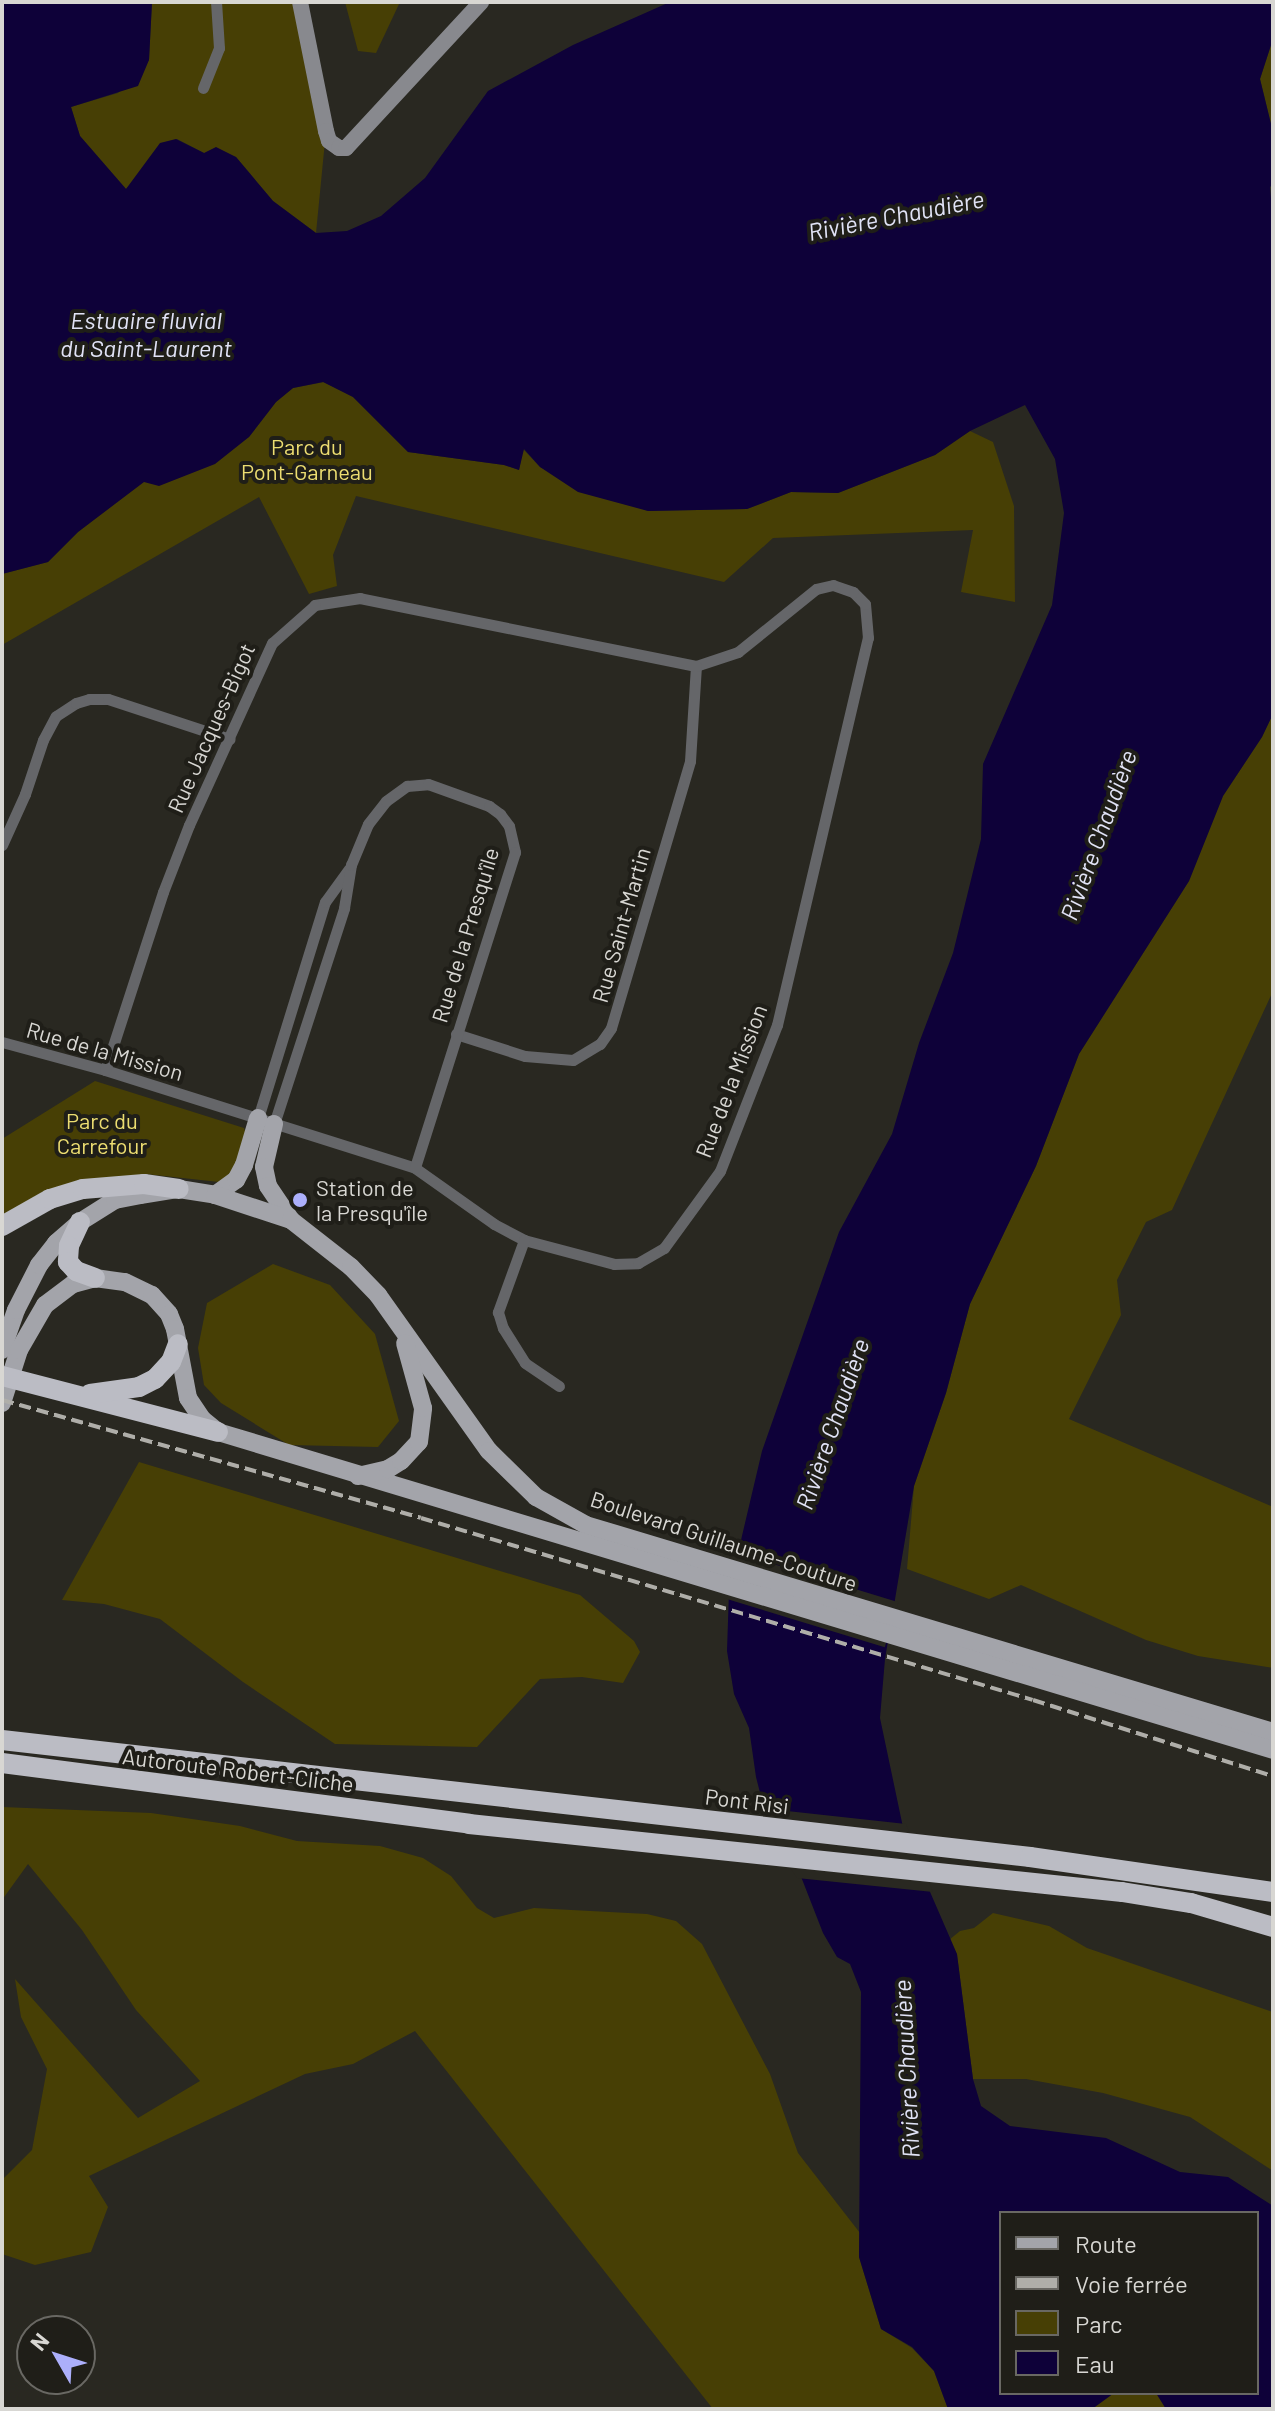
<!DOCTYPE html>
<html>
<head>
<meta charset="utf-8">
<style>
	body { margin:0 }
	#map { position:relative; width:1275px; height:2411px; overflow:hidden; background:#292821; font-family:Barlow,sans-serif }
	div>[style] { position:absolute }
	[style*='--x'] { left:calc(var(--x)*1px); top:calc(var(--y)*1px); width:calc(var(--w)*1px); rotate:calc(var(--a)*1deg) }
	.green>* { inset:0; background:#473f05 }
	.water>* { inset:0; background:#0e0139 }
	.pier>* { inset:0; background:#292821; transform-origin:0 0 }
	.street>* { height:11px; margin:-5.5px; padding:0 5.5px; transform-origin:5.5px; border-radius:5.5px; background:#656669 }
	.secondary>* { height:16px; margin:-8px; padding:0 8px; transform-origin:8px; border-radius:8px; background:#88898e }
	.primary>* { height:18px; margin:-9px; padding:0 9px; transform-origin:9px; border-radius:9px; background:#a3a4aa }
	.highway>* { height:20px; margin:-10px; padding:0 10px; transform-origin:10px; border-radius:10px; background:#bbbcc4 }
	.rail>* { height:4px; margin-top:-2px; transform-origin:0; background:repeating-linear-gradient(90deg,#afaea9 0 12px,transparent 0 18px) }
	.dots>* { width:22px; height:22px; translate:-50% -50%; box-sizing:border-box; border:4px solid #1f1e18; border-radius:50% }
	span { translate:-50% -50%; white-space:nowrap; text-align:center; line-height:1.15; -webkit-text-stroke:8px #1f1e18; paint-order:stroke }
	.park-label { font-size:22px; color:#ecdd71 }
	.street-label { font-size:22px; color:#d8d7d3 }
	.poi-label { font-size:22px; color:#d8d7d3 }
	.left { translate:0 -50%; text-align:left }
	.water-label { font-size:24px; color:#e1e3f6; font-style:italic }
	.frame { position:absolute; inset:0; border:4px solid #d8d7d3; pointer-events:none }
	.legend { position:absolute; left:999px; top:2211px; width:260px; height:184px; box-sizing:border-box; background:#1f1e18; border:2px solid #696863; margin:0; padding:10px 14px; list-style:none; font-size:24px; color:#d8d7d3 }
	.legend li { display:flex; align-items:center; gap:16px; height:40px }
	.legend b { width:40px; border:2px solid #696863 }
	.north { position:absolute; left:16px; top:2315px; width:80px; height:80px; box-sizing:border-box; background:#1f1e18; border:2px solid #696863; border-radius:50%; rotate:309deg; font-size:22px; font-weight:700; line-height:32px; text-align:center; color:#d8d7d3 }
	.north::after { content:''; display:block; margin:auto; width:28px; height:36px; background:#acaffb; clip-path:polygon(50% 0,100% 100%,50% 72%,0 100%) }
</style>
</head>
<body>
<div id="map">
	<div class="green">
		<i style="clip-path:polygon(152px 2px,300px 2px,326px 131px,316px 233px,273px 201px,236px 157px,204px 153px,177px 139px,126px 189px,80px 136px,71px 107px,118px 93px,149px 60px)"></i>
		<i style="clip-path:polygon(345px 2px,400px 2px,376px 53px,358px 51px)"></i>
		<i style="clip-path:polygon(1273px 39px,1273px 132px,1260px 79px)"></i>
		<i style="clip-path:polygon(324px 382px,353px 397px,408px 452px,504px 465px,519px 470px,523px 449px,540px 467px,648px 511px,747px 509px,791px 492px,838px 493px,935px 455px,970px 431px,993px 442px,1014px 506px,1015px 602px,961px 592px,973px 530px,773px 538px,724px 582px,356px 496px,333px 555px,337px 586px,309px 594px,259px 497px,2px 645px,2px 574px,48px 562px,78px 532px,144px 481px,249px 437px,276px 402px,293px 388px)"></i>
		<i style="clip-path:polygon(1273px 714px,1273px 991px,1172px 1210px,1146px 1222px,1117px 1280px,1121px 1315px,1069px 1419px,1273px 1507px,1273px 1668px,1198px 1656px,1146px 1640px,1021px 1585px,989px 1599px,907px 1569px,914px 1486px,946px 1393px,970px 1304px,1036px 1166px,1079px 1054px,1189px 881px,1223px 796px,1262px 737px)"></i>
		<i style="clip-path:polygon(95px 1081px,244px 1128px,247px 1138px,235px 1171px,219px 1182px,146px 1174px,2px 1220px,2px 1139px)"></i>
		<i style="clip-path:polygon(273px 1264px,330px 1285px,375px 1334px,399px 1421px,378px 1447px,289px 1445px,221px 1403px,204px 1385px,198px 1348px,207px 1303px)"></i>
		<i style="clip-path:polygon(139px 1462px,580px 1595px,634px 1641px,640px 1652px,623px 1683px,582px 1677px,540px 1679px,477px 1747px,335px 1744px,243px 1682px,160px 1619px,104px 1604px,62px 1600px)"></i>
		<i style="clip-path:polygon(2px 1807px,151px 1813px,240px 1826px,297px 1841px,380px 1846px,423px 1858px,451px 1876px,477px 1908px,494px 1918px,534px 1908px,647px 1914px,676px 1921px,702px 1944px,770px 2074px,798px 2153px,860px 2233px,859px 2257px,881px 2329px,912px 2348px,934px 2371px,948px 2409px,713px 2409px,415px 2031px,353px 2064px,305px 2074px,89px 2176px,108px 2207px,91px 2252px,35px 2265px,2px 2254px,2px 2180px,32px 2150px,47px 2069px,21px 2017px,15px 1979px,138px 2118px,200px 2081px,136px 2010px,82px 1930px,28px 1864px,2px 1900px)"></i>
		<i style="clip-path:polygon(993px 1913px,1049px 1926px,1087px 1948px,1273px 2012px,1273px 2171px,1190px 2117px,1103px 2093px,1026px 2079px,973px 2079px,957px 1955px,949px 1940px,960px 1931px,974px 1928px)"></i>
		<i style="clip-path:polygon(1114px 2393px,1156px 2393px,1166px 2409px,1092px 2409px)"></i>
	</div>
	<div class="water">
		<i style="clip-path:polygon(2px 2px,152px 2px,149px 60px,138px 86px,71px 107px,80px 136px,126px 189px,160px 143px,176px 139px,204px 153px,216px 147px,236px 157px,273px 201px,316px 233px,347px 231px,381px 216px,425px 178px,488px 91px,573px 45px,670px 2px,1273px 2px,1273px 39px,1260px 79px,1273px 132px,1273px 184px,1270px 187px,1273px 222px,1273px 714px,1262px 737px,1223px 796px,1189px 881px,1079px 1054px,1036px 1166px,970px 1304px,946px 1393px,914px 1486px,885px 1659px,880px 1718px,904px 1832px,957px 1954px,973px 2079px,981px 2106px,1010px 2126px,1106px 2138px,1180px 2172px,1228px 2177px,1273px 2206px,1273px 2409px,1166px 2409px,1156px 2393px,1257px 2393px,1257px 2213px,1001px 2213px,1001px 2393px,1114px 2393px,1092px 2409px,948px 2409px,934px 2371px,912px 2347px,881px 2329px,859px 2257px,861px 1992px,850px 1964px,837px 1957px,823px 1933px,800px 1874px,767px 1820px,756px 1777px,749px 1728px,734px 1694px,727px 1651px,729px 1591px,762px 1451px,839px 1232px,892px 1134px,919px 1043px,953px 953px,981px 839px,983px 764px,1052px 605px,1064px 513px,1055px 459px,1025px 405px,970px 431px,935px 455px,838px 493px,791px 492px,747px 509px,648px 511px,578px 492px,540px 467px,524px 449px,519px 470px,504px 465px,408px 452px,353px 397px,323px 382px,293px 388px,276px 402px,249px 437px,215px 464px,159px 486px,144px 482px,78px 532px,48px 562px,2px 574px)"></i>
	</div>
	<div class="pier">
		<i style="left:734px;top:1552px;width:172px;height:47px;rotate:17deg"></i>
		<i style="clip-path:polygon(760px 1808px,906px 1824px,933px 1892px,797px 1878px,779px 1851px)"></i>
	</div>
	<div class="street">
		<i style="--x:203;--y:88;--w:43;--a:-68.2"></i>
		<i style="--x:219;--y:48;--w:46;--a:-93.7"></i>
		<i style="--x:2;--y:845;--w:56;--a:-65.7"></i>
		<i style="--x:25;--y:794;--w:57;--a:-71.6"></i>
		<i style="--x:43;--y:740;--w:27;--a:-62"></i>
		<i style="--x:56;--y:716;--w:24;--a:-33"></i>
		<i style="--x:76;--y:703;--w:14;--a:-17"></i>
		<i style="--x:89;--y:699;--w:19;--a:0"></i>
		<i style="--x:108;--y:699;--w:128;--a:18.2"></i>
		<i style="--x:456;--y:1034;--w:72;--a:17.7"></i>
		<i style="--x:525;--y:1056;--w:48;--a:4.8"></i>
		<i style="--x:573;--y:1060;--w:31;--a:-31"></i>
		<i style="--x:600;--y:1044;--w:19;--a:-55"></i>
		<i style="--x:611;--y:1028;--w:278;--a:-73.5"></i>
		<i style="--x:690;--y:761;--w:95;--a:-86.4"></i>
		<i style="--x:2;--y:1042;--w:107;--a:15.2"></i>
		<i style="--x:105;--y:1070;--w:325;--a:17.5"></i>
		<i style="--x:415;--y:1168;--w:97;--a:35.3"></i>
		<i style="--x:494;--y:1224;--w:34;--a:28"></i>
		<i style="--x:524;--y:1240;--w:93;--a:14.9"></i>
		<i style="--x:614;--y:1264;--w:24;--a:-2"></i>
		<i style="--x:638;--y:1263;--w:30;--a:-30"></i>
		<i style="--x:664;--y:1248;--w:95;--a:-54"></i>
		<i style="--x:720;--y:1171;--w:157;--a:-68.7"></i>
		<i style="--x:777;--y:1025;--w:398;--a:-76.8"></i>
		<i style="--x:868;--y:638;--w:34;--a:-95"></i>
		<i style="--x:865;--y:604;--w:17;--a:-135"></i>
		<i style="--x:853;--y:592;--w:21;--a:-161"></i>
		<i style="--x:833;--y:585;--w:17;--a:167"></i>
		<i style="--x:816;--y:589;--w:100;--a:141.1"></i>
		<i style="--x:738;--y:652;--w:44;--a:161.6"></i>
		<i style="--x:696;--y:666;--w:343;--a:-168.6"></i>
		<i style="--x:360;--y:598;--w:46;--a:171.2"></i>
		<i style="--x:315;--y:605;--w:57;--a:138.5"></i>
		<i style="--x:272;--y:643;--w:200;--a:114.5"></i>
		<i style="--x:189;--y:825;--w:72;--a:111.2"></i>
		<i style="--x:163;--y:892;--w:187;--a:108"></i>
		<i style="--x:258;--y:1118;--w:226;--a:-72.8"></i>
		<i style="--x:325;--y:902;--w:41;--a:-54"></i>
		<i style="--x:274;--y:1124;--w:227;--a:-72"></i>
		<i style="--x:344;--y:908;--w:44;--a:-80.8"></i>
		<i style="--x:351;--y:865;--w:44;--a:-67.5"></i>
		<i style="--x:368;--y:824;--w:29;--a:-52"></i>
		<i style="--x:386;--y:801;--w:26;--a:-36"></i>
		<i style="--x:407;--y:786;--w:21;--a:-5"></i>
		<i style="--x:428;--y:784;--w:65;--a:19.8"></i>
		<i style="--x:489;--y:806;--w:14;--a:36"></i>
		<i style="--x:500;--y:814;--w:15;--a:53"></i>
		<i style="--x:509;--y:826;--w:27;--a:77"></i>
		<i style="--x:515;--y:852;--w:331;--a:107.6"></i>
		<i style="--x:524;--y:1240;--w:77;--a:109.9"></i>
		<i style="--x:498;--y:1312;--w:17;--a:73"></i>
		<i style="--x:503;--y:1328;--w:41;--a:57.8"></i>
		<i style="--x:525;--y:1363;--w:41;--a:34.1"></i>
	</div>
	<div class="secondary">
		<i style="--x:300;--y:2;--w:132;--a:78.6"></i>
		<i style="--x:326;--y:131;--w:10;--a:73"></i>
		<i style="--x:329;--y:141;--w:12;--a:35"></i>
		<i style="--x:339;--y:148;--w:7;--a:0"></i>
		<i style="--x:346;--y:148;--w:199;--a:-47.2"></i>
	</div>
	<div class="primary">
		<i style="--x:274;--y:1124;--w:44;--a:103.1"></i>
		<i style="--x:264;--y:1167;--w:19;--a:78"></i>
		<i style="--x:268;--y:1186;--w:41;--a:55.9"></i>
		<i style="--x:215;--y:1195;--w:26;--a:-36"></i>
		<i style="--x:236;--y:1180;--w:17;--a:-62"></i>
		<i style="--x:244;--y:1165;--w:49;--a:-73.4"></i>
		<i style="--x:2;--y:1350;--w:42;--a:-70.7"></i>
		<i style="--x:16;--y:1310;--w:51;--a:-62.9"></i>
		<i style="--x:39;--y:1265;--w:28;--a:-52"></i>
		<i style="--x:56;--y:1243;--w:32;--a:-41"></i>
		<i style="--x:80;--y:1222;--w:41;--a:-32.2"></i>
		<i style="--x:115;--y:1200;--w:25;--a:-11"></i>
		<i style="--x:140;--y:1195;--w:39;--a:-9"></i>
		<i style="--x:179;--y:1189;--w:36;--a:9"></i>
		<i style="--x:215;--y:1195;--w:80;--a:18.2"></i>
		<i style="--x:291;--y:1220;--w:76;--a:38.1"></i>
		<i style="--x:351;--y:1267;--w:39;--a:46"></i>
		<i style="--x:378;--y:1295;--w:191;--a:54.6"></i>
		<i style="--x:489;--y:1451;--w:66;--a:44.4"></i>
		<i style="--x:536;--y:1497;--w:57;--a:29.2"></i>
		<i style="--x:586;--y:1525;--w:718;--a:16.77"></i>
		<i style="--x:2;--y:1403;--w:56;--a:-72.2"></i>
		<i style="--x:19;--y:1350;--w:52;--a:-60"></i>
		<i style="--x:45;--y:1305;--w:35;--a:-37"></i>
		<i style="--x:73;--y:1284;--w:23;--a:-15"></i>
		<i style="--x:95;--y:1278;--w:30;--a:8"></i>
		<i style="--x:125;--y:1282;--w:30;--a:26"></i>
		<i style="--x:152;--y:1295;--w:25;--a:48"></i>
		<i style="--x:169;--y:1314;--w:16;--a:68"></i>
		<i style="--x:175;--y:1329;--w:70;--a:79.3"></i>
		<i style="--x:188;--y:1398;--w:25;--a:56"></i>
		<i style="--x:202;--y:1419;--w:21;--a:39"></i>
		<i style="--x:218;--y:1432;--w:1102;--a:16.77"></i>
		<i style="--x:358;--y:1476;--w:31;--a:-13"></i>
		<i style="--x:388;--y:1469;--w:15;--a:-32"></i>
		<i style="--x:401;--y:1461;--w:26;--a:-47"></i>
		<i style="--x:419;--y:1442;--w:34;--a:-83"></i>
		<i style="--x:423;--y:1408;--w:67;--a:-105.5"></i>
	</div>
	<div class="highway">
		<i style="--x:80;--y:1222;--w:26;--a:115"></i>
		<i style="--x:69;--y:1246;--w:16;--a:94"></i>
		<i style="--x:68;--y:1262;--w:12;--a:48"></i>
		<i style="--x:76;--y:1271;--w:20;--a:20"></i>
		<i style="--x:2;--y:1226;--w:55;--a:-29.4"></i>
		<i style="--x:50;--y:1199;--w:34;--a:-17"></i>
		<i style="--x:83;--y:1189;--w:61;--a:-4.7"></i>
		<i style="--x:144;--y:1184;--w:35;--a:8"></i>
		<i style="--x:2;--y:1376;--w:223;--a:14.5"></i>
		<i style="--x:90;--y:1394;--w:49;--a:-8.1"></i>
		<i style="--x:139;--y:1387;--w:18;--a:-27"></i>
		<i style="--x:155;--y:1379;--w:23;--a:-47"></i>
		<i style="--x:171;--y:1362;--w:19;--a:-69"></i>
		<i style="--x:2;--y:1740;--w:1035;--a:6.49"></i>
		<i style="--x:1030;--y:1857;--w:246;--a:8.2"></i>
		<i style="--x:2;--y:1763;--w:471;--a:7.4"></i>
		<i style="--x:469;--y:1824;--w:657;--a:5.95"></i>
		<i style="--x:1122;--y:1892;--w:70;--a:9.1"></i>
		<i style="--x:1191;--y:1903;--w:85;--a:16.3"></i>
	</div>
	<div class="rail">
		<i style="--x:2;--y:1400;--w:435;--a:15.7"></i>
		<i style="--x:421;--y:1518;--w:638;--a:16.56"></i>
		<i style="--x:1033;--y:1700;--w:252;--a:17.6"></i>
	</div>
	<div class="dots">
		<i style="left:300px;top:1200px;background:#acaffb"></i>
	</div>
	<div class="park-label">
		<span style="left:307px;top:459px">Parc du<br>Pont-Garneau</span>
		<span style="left:102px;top:1133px">Parc du<br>Carrefour</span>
	</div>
	<div class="street-label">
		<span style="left:211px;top:728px;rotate:-66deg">Rue Jacques-Bigot</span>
		<span style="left:621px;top:925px;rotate:-74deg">Rue Saint-Martin</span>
		<span style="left:465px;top:935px;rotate:-73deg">Rue de la Presqu'île</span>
		<span style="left:105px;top:1051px;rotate:16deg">Rue de la Mission</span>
		<span style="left:731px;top:1081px;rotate:-69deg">Rue de la Mission</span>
		<span style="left:724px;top:1541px;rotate:18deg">Boulevard Guillaume-Couture</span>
		<span style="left:238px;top:1770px;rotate:7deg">Autoroute Robert-Cliche</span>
		<span style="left:747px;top:1801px;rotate:7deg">Pont Risi</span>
	</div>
	<div class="poi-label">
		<span class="left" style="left:316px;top:1200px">Station de<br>la Presqu'île</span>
	</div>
	<div class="water-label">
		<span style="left:896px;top:215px;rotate:-11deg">Rivière Chaudière</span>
		<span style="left:146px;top:334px">Estuaire fluvial<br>du Saint-Laurent</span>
		<span style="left:1098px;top:835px;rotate:-70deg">Rivière Chaudière</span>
		<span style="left:832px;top:1424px;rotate:-71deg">Rivière Chaudière</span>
		<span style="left:906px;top:2069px;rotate:-93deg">Rivière Chaudière</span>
	</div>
	<div class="frame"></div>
	<ul class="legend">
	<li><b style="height:10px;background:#a3a4aa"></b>Route</li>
	<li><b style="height:10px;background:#afaea9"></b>Voie ferrée</li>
	<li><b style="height:22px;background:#473f05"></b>Parc</li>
	<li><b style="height:22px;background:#0e0139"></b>Eau</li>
	</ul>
	<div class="north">N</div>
</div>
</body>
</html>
